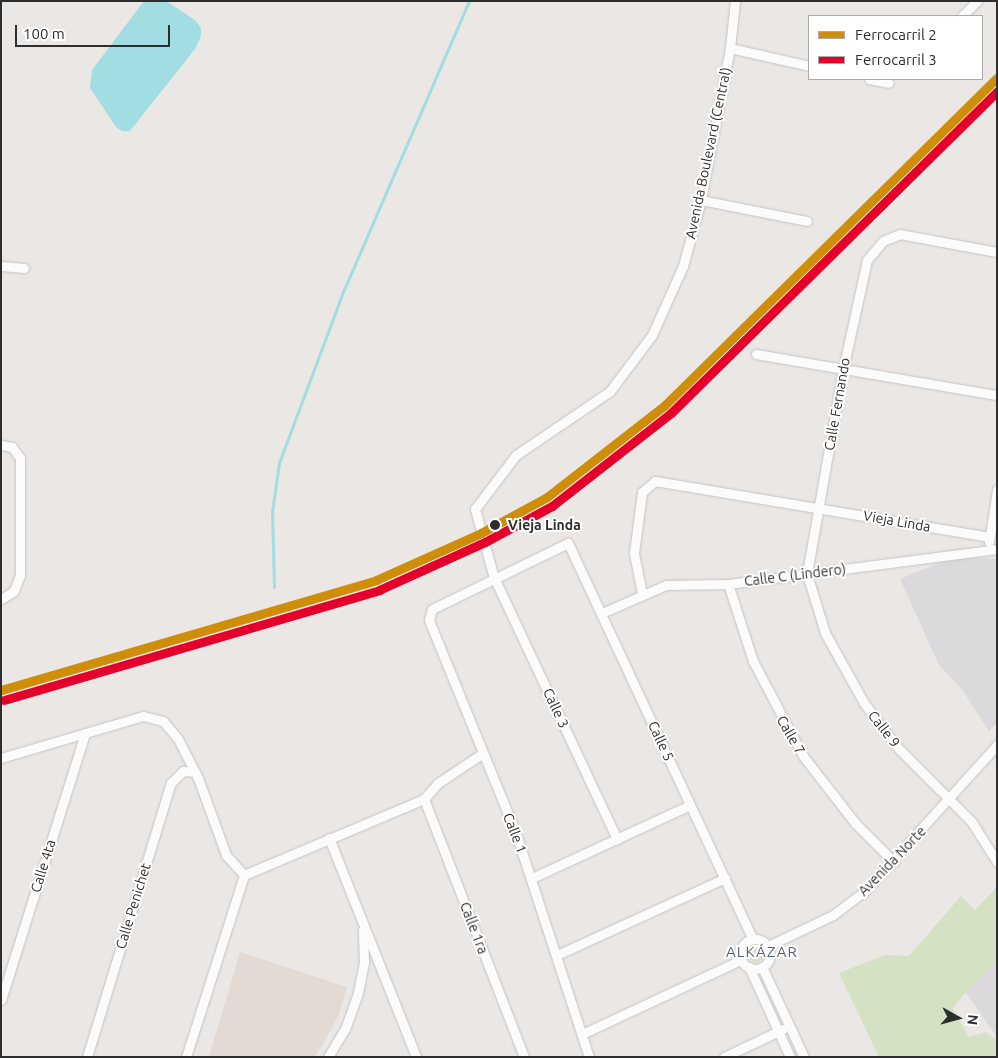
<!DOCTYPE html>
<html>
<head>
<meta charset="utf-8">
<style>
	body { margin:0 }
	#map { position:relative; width:998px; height:1058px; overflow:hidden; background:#eae7e5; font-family:Ubuntu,sans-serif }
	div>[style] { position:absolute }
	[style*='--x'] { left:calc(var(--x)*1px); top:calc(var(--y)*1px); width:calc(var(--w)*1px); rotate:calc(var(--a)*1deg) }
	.industrial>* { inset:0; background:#dbd9db }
	.education>* { inset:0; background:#e2dad3 }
	.green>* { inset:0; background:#d4e1c2 }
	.round { border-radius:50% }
	.water>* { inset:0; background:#a2dde2 }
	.stream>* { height:3px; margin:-1.5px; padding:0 1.5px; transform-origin:1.5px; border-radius:1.5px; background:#a2dde2 }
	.roads { filter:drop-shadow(0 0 1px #c5c4c5) drop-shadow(0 0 1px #c5c4c5) }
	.street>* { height:9px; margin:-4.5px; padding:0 4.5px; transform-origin:4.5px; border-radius:4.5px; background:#fcfbfb }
	.street>.ring { margin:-4.5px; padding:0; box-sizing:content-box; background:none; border:9px solid #fcfbfb; border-radius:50% }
	.rail-1>* { height:9px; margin:-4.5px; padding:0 4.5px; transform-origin:4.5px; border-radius:4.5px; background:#cf8e09 }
	.rail-2>* { height:9px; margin:-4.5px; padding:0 4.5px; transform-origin:4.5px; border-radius:4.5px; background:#e4002b }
	.dots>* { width:14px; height:14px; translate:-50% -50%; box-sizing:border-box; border:2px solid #fff; border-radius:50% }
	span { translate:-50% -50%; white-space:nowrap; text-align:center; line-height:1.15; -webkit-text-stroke:4px #fff; paint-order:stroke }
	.street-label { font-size:14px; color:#2e2e2e }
	.stop-label { font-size:14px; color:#2e2e2e; font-weight:700 }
	.left { translate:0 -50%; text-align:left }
	.neighbourhood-label { font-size:15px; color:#53617a; letter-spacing:1px }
	.frame { position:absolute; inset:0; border:2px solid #2e2e2e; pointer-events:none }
	.legend { position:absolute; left:808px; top:15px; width:175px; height:65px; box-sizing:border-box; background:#fff; border:1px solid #ababab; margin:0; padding:6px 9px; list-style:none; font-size:15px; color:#2e2e2e }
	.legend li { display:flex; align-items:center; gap:10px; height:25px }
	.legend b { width:25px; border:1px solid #ababab }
	.north { position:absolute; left:933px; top:993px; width:50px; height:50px; -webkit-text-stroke:4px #fff; paint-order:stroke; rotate:97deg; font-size:14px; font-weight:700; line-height:20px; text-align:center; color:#2e2e2e }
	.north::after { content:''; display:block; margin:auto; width:18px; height:22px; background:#2e2e2e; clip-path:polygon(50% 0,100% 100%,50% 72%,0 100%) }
	.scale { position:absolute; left:15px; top:25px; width:155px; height:22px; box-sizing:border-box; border:2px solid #2e2e2e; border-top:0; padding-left:6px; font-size:15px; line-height:18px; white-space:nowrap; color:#2e2e2e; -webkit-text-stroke:4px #fff; paint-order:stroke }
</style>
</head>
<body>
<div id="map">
	<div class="industrial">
		<i style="clip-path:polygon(956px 556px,997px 559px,997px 722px,989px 731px,961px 688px,939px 665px,900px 579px)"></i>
		<i style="clip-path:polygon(997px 942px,997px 1037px,960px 984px)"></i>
	</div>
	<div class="education">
		<i style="clip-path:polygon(240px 952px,347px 987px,338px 1017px,315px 1057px,209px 1057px)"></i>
	</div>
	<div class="green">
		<i style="clip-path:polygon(997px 887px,997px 960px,962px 996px,953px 1009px,969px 1037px,986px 1032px,997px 1040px,997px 1057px,879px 1057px,839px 973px,885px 955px,909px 956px,961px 896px,975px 910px)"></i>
		<i class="round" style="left:747px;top:944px;width:18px;height:18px"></i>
	</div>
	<div class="water">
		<i style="clip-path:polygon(144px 1px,166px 1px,195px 20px,201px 28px,201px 36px,195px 49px,130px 131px,122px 131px,116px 127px,90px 88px,92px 70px)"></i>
	</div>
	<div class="stream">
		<i style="--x:274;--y:587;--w:75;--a:-91.5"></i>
		<i style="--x:272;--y:512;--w:49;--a:-81.9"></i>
		<i style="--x:279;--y:463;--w:183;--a:-69.5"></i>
		<i style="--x:343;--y:292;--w:317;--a:-66.6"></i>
	</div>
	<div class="roads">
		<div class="street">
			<i style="--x:962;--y:16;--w:21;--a:-45"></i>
			<i style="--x:730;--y:48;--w:81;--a:12.8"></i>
			<i style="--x:869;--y:79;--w:20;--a:11"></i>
			<i style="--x:701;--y:200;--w:108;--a:11.2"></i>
			<i style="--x:997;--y:252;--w:99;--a:-169.5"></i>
			<i style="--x:900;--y:234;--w:18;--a:158"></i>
			<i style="--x:883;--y:241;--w:25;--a:130"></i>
			<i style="--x:867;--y:260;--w:112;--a:102.4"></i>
			<i style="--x:843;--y:369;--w:208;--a:100"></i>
			<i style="--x:807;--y:574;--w:62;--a:73"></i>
			<i style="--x:825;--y:633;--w:80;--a:60.9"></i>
			<i style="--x:864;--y:703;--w:56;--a:52.9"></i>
			<i style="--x:898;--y:748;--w:103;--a:45"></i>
			<i style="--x:971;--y:821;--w:49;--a:57.6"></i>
			<i style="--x:1;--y:266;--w:23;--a:5"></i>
			<i style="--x:756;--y:354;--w:244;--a:9.7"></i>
			<i style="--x:1;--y:445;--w:11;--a:10"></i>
			<i style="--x:12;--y:447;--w:14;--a:54"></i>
			<i style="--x:20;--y:458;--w:117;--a:90"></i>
			<i style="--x:20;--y:575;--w:17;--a:111"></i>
			<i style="--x:14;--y:591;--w:15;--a:148"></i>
			<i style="--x:989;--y:542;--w:53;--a:-81.3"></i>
			<i style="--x:728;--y:584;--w:81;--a:72"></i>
			<i style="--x:753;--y:661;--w:107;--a:62.2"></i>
			<i style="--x:803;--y:756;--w:86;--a:52.1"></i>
			<i style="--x:856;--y:824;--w:54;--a:45"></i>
			<i style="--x:642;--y:594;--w:42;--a:-101"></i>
			<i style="--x:634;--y:553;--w:62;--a:-82.5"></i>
			<i style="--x:642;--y:492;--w:17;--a:-40"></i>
			<i style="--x:655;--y:481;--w:338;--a:9.5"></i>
			<i style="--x:602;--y:613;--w:70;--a:-23.6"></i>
			<i style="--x:666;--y:585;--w:62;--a:-0.9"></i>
			<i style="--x:728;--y:584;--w:271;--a:-7.4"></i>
			<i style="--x:1;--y:758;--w:148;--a:-16.5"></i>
			<i style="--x:143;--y:716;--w:21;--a:14"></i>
			<i style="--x:163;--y:721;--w:23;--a:50"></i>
			<i style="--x:178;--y:739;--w:44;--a:62.9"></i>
			<i style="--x:198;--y:778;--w:82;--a:70"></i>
			<i style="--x:226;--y:855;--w:27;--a:48"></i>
			<i style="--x:424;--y:799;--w:277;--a:68.8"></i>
			<i style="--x:329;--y:838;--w:236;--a:68.3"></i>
			<i style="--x:617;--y:839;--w:289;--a:-115.2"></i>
			<i style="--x:494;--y:578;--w:72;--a:-105.4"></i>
			<i style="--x:475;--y:509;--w:68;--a:-52.8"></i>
			<i style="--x:516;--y:455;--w:114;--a:-34.2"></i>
			<i style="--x:610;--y:391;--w:70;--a:-53.1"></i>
			<i style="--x:652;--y:335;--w:76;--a:-65.8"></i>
			<i style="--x:683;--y:266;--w:68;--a:-74.7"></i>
			<i style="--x:701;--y:200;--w:155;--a:-79.2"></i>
			<i style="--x:730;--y:48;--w:47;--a:-83.9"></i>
			<i style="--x:244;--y:875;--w:195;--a:-22.9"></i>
			<i style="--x:424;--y:799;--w:21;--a:-49"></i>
			<i style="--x:438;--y:783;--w:54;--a:-33.7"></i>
			<i style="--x:532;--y:878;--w:174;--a:-24.8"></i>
			<i class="ring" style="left:740px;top:939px;width:21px;height:21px"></i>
			<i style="--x:768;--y:946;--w:72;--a:-25.5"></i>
			<i style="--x:833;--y:915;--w:39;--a:-37"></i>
			<i style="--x:864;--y:892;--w:198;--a:-47.9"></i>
			<i style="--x:557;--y:955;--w:185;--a:-24.6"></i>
			<i style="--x:749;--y:967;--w:99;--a:65.5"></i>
			<i style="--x:762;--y:967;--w:99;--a:65"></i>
			<i style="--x:1;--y:1000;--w:280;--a:-72.5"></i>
			<i style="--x:582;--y:1034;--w:175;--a:-25"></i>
			<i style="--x:87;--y:1057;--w:287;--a:-73"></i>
			<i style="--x:171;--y:783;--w:17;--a:-45"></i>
			<i style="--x:183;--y:771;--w:12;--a:5"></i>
			<i style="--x:186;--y:1057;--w:191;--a:-72.3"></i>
			<i style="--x:328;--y:1057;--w:33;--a:-59"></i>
			<i style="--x:345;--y:1029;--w:38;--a:-70"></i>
			<i style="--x:358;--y:993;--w:32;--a:-79"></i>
			<i style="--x:364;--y:962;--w:32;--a:-92"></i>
			<i style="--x:589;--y:1057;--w:238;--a:-108.1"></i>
			<i style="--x:515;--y:831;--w:228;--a:-112.2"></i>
			<i style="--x:429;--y:620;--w:11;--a:-75"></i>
			<i style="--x:432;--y:609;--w:151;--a:-25.9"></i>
			<i style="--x:568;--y:543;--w:437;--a:65"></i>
			<i style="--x:724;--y:1057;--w:65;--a:-25.4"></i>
		</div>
	</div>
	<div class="rail-1">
		<i style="--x:1;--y:690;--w:391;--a:-16.3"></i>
		<i style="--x:376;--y:580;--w:115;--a:-24.1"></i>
		<i style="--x:481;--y:533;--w:75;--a:-28.6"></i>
		<i style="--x:547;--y:497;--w:148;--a:-37.9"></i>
		<i style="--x:664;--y:406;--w:467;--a:-44.6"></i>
	</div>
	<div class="rail-2">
		<i style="--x:4;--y:700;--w:391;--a:-16.3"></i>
		<i style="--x:379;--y:590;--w:116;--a:-24.4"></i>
		<i style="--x:485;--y:542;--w:76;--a:-28.2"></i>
		<i style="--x:552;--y:506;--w:151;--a:-38"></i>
		<i style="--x:671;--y:413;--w:458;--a:-44.6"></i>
	</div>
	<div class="dots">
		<i style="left:495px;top:525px;background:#2e2e2e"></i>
	</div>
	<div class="street-label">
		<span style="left:708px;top:153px;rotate:-78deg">Avenida Boulevard (Central)</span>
		<span style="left:837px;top:404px;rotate:-80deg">Calle Fernando</span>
		<span style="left:897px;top:521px;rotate:10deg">Vieja Linda</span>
		<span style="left:795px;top:575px;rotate:-7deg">Calle C (Lindero)</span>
		<span style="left:556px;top:708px;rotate:65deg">Calle 3</span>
		<span style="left:884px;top:729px;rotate:52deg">Calle 9</span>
		<span style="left:791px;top:735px;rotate:60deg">Calle 7</span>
		<span style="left:661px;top:741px;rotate:65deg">Calle 5</span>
		<span style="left:515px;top:833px;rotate:69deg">Calle 1</span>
		<span style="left:892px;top:861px;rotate:-46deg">Avenida Norte</span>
		<span style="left:43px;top:866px;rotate:-73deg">Calle 4ta</span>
		<span style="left:133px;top:906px;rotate:-73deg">Calle Penichet</span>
		<span style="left:474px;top:928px;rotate:69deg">Calle 1ra</span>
	</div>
	<div class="stop-label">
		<span class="left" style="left:508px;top:525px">Vieja Linda</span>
	</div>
	<div class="neighbourhood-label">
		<span style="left:762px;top:952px">ALKÁZAR</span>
	</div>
	<div class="frame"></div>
	<ul class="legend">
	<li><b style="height:6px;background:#cf8e09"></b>Ferrocarril 2</li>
	<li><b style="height:6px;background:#e4002b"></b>Ferrocarril 3</li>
	</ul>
	<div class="north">N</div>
	<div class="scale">100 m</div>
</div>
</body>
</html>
